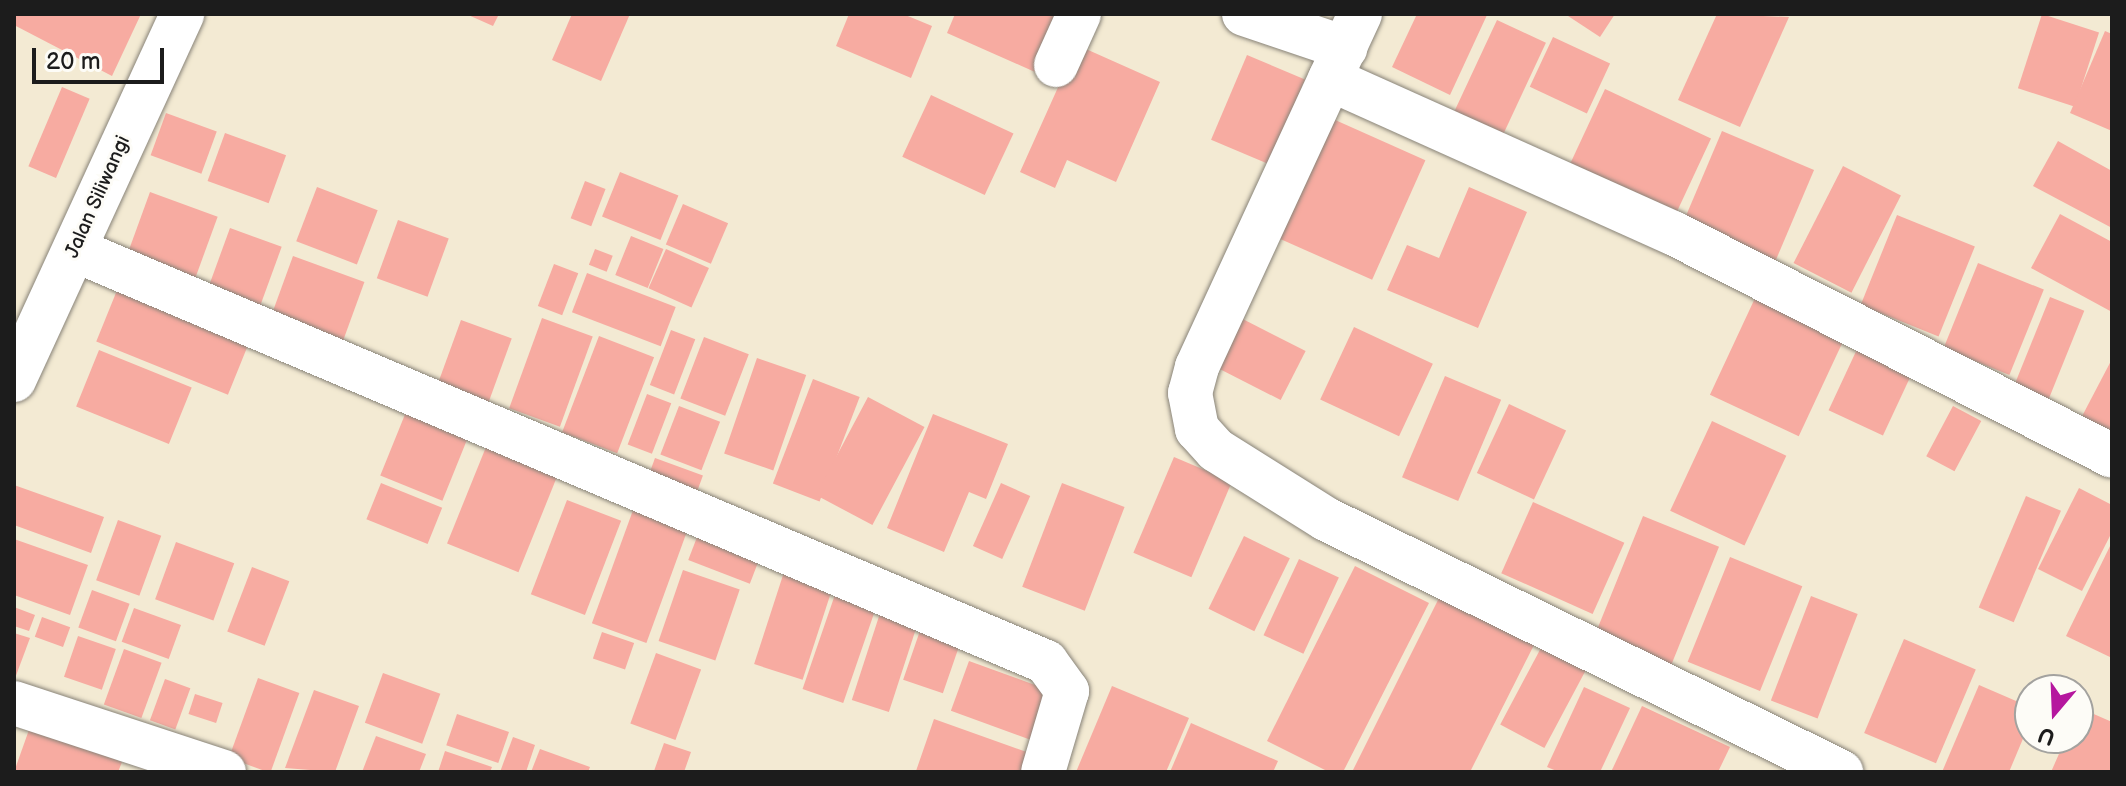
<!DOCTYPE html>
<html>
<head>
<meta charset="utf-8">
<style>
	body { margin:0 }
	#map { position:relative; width:2126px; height:786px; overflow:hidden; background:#f3ead3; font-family:"Balsamiq Sans",sans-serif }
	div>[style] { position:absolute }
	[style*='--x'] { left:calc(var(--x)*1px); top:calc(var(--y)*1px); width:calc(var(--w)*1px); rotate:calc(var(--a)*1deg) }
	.building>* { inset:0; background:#f7aba1; transform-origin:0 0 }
	.roads { filter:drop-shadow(0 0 2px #888378) drop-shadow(0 0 2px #888378) }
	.minor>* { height:44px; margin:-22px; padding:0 22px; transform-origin:22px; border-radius:22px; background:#fff }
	span { translate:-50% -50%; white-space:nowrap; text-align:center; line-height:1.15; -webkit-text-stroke:6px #fdfcf7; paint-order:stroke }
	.street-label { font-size:20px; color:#1c1c1c }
	.frame { position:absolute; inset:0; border:16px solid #1c1c1c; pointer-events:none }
	.north { position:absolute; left:2014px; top:674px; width:80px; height:80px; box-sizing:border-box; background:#fdfcf7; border:2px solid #a3a29f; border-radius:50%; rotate:199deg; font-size:22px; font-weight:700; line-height:32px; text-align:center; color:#1c1c1c }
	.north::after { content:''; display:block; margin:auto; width:28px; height:36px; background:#b5179e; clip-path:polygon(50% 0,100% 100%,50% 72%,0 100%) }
	.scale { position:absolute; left:32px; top:48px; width:132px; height:36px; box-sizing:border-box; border:4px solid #1c1c1c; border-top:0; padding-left:10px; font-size:24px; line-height:28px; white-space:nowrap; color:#1c1c1c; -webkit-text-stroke:6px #fdfcf7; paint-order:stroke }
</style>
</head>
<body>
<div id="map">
	<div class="building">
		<i style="clip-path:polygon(14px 14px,141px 14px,112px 76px,14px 25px)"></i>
		<i style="clip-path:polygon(466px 14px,499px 14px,493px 26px)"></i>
		<i style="clip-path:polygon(572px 14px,630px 14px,601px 81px,552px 60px)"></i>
		<i style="clip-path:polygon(849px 14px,903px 14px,932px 26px,911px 78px,836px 46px)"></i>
		<i style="clip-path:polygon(955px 14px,1061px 14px,1035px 72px,947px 33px)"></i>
		<i style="clip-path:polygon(1417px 14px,1487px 15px,1450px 95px,1392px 67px)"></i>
		<i style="clip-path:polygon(1565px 14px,1615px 14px,1600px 37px)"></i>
		<i style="clip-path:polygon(1717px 14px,1789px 17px,1740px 127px,1678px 100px)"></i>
		<i style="left:2042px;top:14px;width:60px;height:78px;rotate:18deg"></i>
		<i style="left:1497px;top:20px;width:54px;height:109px;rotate:25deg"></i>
		<i style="clip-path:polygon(2105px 31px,2112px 34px,2112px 131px,2070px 113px)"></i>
		<i style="left:1553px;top:37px;width:63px;height:55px;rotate:25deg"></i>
		<i style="clip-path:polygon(1077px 45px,1160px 82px,1116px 182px,1067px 160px,1055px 188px,1020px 172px)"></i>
		<i style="left:1247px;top:55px;width:63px;height:92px;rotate:23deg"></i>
		<i style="left:62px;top:87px;width:30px;height:86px;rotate:23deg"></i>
		<i style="left:1605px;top:89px;width:117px;height:91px;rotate:25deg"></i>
		<i style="left:931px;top:95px;width:91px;height:68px;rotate:25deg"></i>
		<i style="left:166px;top:113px;width:54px;height:45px;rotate:20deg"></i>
		<i style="left:1324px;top:115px;width:111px;height:131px;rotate:24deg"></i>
		<i style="left:1722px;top:131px;width:100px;height:100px;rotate:23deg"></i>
		<i style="left:225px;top:133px;width:65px;height:51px;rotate:20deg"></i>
		<i style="clip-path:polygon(2058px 141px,2112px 171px,2112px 228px,2033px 186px)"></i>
		<i style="left:1843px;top:166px;width:65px;height:109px;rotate:27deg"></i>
		<i style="left:620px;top:172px;width:63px;height:48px;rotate:22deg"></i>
		<i style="left:585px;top:181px;width:22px;height:40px;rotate:21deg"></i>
		<i style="left:317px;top:187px;width:65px;height:58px;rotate:21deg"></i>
		<i style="clip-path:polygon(1469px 187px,1527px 212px,1478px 328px,1387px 290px,1407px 245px,1439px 258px)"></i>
		<i style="left:150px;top:192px;width:72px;height:68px;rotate:20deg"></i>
		<i style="left:683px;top:204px;width:49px;height:44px;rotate:23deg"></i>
		<i style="clip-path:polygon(2060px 214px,2112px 242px,2112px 312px,2031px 268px)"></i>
		<i style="left:1897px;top:215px;width:84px;height:97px;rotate:22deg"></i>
		<i style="left:398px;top:220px;width:54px;height:62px;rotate:20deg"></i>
		<i style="left:230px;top:228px;width:55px;height:66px;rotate:20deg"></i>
		<i style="left:631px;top:236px;width:35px;height:42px;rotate:22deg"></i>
		<i style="left:595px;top:249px;width:19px;height:17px;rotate:21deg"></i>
		<i style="left:666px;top:249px;width:47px;height:43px;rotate:24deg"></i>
		<i style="left:293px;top:256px;width:76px;height:71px;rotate:20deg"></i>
		<i style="left:1978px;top:263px;width:71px;height:92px;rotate:22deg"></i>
		<i style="left:554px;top:264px;width:26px;height:45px;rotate:21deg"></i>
		<i style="left:124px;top:273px;width:142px;height:74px;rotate:22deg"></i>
		<i style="left:587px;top:273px;width:95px;height:42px;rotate:21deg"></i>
		<i style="left:1756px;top:296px;width:98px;height:109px;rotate:25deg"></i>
		<i style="left:2050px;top:297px;width:37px;height:102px;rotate:22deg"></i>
		<i style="left:1229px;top:312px;width:86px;height:55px;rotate:27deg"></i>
		<i style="left:542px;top:318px;width:54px;height:96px;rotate:20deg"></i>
		<i style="left:461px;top:320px;width:54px;height:72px;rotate:20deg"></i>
		<i style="left:1354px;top:327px;width:87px;height:80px;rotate:25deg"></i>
		<i style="left:671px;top:330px;width:26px;height:59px;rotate:21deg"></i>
		<i style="left:599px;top:336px;width:59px;height:103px;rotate:21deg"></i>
		<i style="left:704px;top:337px;width:48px;height:66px;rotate:21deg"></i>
		<i style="left:1859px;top:345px;width:60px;height:72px;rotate:25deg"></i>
		<i style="left:99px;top:350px;width:100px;height:61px;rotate:22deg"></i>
		<i style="left:757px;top:358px;width:52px;height:101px;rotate:19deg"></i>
		<i style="clip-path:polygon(2112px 359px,2112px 439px,2079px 422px)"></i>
		<i style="left:1445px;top:376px;width:61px;height:110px;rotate:23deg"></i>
		<i style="left:813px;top:379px;width:50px;height:112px;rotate:21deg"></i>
		<i style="left:647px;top:394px;width:26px;height:54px;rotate:21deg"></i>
		<i style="left:868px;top:397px;width:64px;height:111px;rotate:28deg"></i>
		<i style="left:1509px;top:404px;width:63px;height:76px;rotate:25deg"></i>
		<i style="left:679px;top:406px;width:44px;height:52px;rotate:21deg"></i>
		<i style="left:1953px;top:406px;width:32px;height:57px;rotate:28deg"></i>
		<i style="left:408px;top:407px;width:67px;height:74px;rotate:22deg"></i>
		<i style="clip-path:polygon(933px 414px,1008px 444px,986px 499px,969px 492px,944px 552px,887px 528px)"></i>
		<i style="left:1712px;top:421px;width:82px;height:99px;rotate:25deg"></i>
		<i style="left:486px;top:447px;width:77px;height:104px;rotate:22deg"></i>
		<i style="left:1174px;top:457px;width:63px;height:104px;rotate:23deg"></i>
		<i style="left:655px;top:458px;width:51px;height:25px;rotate:20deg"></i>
		<i style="left:381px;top:483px;width:66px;height:39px;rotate:22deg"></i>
		<i style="left:1001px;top:483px;width:32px;height:69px;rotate:24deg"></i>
		<i style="left:1062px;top:483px;width:67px;height:111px;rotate:21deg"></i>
		<i style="clip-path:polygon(14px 485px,104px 517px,91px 553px,14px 525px)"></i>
		<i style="clip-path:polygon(2079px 488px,2112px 505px,2112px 532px,2082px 591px,2038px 569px)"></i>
		<i style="left:2026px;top:496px;width:38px;height:121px;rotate:23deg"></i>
		<i style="left:567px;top:500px;width:58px;height:101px;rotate:21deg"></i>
		<i style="left:636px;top:502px;width:58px;height:129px;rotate:20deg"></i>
		<i style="left:1533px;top:502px;width:100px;height:78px;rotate:24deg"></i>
		<i style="left:1643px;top:516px;width:82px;height:140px;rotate:22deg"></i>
		<i style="left:704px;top:519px;width:66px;height:44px;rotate:21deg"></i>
		<i style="left:118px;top:520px;width:46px;height:64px;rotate:20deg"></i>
		<i style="left:1244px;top:536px;width:51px;height:81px;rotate:26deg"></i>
		<i style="clip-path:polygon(14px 539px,88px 565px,70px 615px,14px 595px)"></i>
		<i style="left:176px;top:542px;width:62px;height:61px;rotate:20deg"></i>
		<i style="clip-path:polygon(2112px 542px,2112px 658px,2066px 636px)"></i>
		<i style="left:1730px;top:557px;width:78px;height:113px;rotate:22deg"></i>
		<i style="left:1299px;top:559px;width:44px;height:84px;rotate:25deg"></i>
		<i style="clip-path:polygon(1355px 566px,1429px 603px,1343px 772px,1329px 772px,1267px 741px)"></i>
		<i style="left:252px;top:567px;width:40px;height:69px;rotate:21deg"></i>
		<i style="left:785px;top:569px;width:51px;height:100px;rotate:18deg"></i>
		<i style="left:683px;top:570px;width:60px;height:75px;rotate:19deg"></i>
		<i style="left:839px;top:583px;width:43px;height:112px;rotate:19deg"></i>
		<i style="left:92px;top:590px;width:40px;height:40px;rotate:20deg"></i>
		<i style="clip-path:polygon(1440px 596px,1535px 643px,1470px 772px,1352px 772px)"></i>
		<i style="left:1811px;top:596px;width:50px;height:112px;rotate:21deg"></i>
		<i style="left:883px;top:604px;width:39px;height:101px;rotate:18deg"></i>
		<i style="clip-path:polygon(14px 607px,35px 615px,29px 631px,14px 626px)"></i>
		<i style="left:134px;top:608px;width:50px;height:36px;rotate:20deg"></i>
		<i style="left:42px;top:617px;width:30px;height:21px;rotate:20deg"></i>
		<i style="left:923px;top:622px;width:42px;height:61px;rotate:19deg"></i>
		<i style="left:602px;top:632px;width:34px;height:28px;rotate:19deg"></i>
		<i style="clip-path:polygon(14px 633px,30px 638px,14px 681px)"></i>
		<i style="left:78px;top:636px;width:40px;height:43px;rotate:19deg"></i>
		<i style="left:1904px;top:639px;width:78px;height:102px;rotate:23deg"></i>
		<i style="left:1542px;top:646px;width:50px;height:89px;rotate:28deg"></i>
		<i style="left:124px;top:649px;width:40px;height:59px;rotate:20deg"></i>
		<i style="left:656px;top:653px;width:48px;height:75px;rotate:20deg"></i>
		<i style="left:969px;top:661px;width:97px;height:53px;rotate:20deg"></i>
		<i style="left:383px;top:673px;width:61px;height:53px;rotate:20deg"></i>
		<i style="left:258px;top:678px;width:44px;height:85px;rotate:20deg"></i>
		<i style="left:165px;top:679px;width:27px;height:44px;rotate:20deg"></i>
		<i style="clip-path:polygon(1979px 685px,2030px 707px,2030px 722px,2009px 772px,1942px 772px)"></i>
		<i style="clip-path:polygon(1112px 686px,1189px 718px,1166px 772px,1076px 772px)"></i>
		<i style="clip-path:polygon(1584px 687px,1630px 708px,1600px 772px,1559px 772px,1547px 767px)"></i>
		<i style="clip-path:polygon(314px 690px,359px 706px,335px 772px,285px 768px)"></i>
		<i style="left:195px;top:694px;width:29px;height:21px;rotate:18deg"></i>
		<i style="clip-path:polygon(1642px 706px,1730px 747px,1718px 772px,1611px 772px)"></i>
		<i style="clip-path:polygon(2080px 708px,2112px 722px,2112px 772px,2051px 772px,2066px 738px,2078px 738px)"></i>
		<i style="left:457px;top:714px;width:55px;height:33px;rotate:19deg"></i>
		<i style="clip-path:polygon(934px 719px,1038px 756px,1033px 772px,916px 771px)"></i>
		<i style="clip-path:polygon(1191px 723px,1278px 761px,1273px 772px,1170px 772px)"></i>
		<i style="clip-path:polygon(30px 727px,122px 762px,118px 772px,14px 772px)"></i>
		<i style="clip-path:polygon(376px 736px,426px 754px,419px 772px,362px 772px)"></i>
		<i style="clip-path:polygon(513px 737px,535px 745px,526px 772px,500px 772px)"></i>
		<i style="clip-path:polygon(664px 743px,691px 752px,684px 772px,654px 771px)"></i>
		<i style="clip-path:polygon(540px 749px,590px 767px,588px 772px,531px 772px)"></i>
		<i style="clip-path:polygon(445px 751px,492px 767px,490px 772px,438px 772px)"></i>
	</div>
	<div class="roads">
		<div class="minor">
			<i style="--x:1244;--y:14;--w:107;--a:18.6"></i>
			<i style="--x:1360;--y:14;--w:389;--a:114.8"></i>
			<i style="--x:1197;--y:367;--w:27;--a:105"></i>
			<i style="--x:1190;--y:393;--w:37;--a:79"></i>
			<i style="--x:1197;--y:429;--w:28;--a:48"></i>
			<i style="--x:1216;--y:450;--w:130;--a:32.1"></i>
			<i style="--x:1326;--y:519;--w:574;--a:26.16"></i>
			<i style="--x:1056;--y:65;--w:56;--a:-65.7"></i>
			<i style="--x:1330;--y:79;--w:376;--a:24.2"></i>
			<i style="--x:1673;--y:233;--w:492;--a:26.9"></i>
			<i style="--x:75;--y:250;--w:1055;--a:22.99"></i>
			<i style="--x:1046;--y:662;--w:36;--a:54"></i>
			<i style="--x:1067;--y:691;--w:84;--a:106.5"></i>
			<i style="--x:14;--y:380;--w:403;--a:-65.3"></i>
			<i style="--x:14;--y:703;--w:221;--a:18.2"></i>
		</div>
	</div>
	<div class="street-label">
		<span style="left:98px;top:197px;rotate:-66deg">Jalan Siliwangi</span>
	</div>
	<div class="frame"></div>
	<div class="north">U</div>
	<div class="scale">20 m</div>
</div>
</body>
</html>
